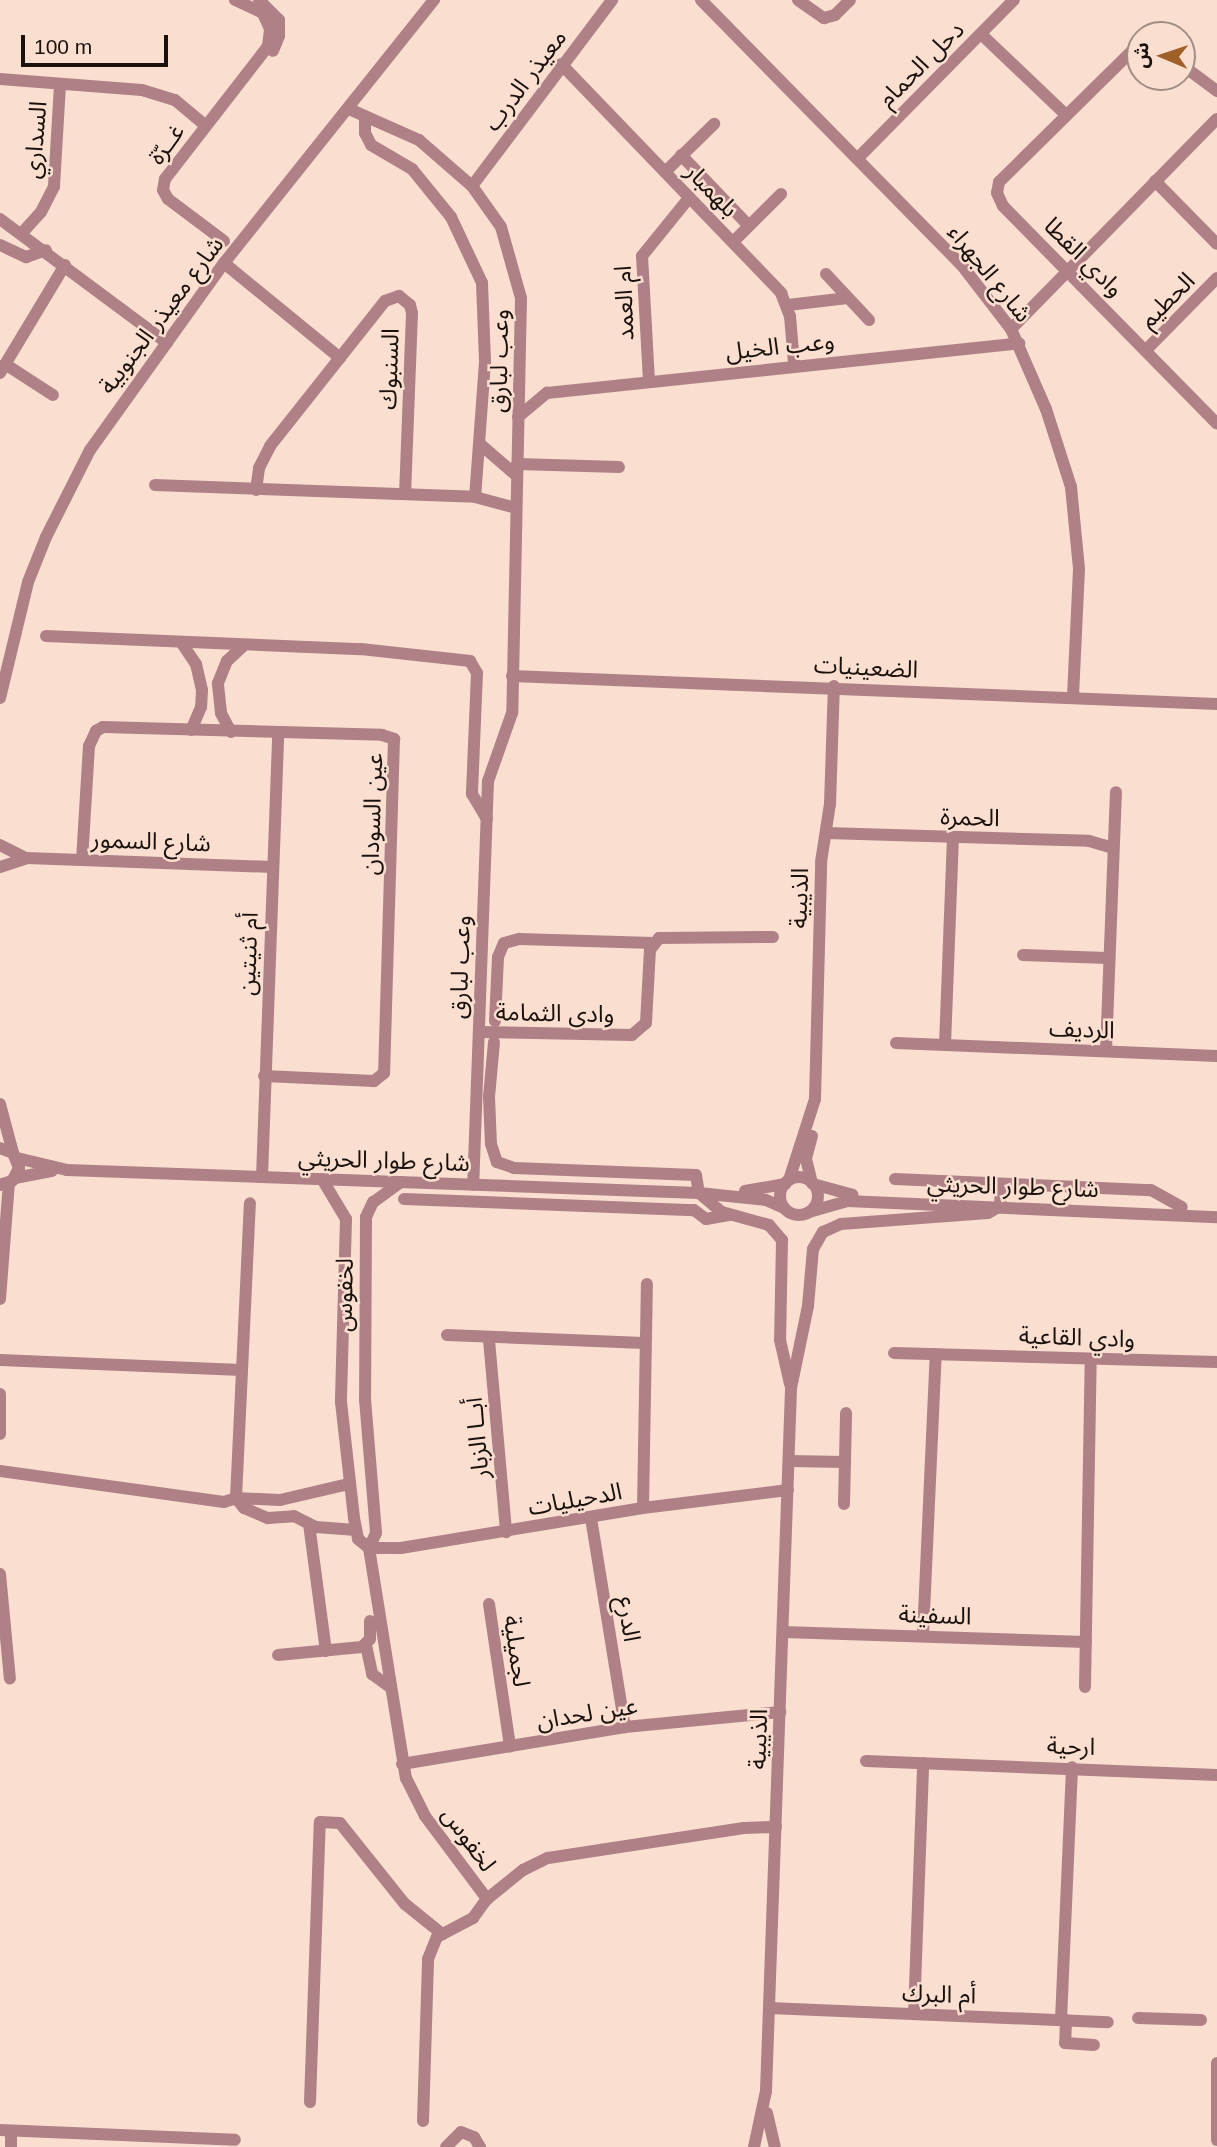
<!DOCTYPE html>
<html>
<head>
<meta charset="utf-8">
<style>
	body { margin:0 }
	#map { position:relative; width:1217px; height:2147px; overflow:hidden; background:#fadfd1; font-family:Helvetica,"Noto Sans Arabic",sans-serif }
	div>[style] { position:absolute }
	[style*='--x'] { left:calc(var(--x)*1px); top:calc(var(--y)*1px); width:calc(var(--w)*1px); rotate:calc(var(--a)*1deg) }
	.minor>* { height:12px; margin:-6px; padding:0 6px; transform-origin:6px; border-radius:6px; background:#af8187 }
	.minor>.ring { margin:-6px; padding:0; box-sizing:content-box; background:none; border:12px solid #af8187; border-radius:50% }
	span { translate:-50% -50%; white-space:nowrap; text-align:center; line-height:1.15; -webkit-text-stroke:5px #fadfd1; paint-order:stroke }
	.street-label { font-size:24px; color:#1a110d }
	.north { position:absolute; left:1126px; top:21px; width:70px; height:70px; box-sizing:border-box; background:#fadfd1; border:2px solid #a08d83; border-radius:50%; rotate:272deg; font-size:19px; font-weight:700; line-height:28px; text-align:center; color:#1a110d }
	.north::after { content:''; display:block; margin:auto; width:24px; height:32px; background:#9f5f28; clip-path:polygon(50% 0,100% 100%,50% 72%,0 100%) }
	.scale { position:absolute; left:21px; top:35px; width:147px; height:32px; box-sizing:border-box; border:4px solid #1a110d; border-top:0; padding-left:9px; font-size:21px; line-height:24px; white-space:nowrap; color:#1a110d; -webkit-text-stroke:5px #fadfd1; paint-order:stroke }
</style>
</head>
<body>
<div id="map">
	<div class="minor">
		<i style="--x:259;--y:0;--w:28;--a:45"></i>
		<i style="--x:279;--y:20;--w:16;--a:90"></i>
		<i style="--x:279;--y:36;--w:16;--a:112"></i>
		<i style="--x:701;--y:0;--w:375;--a:45.5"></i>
		<i style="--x:964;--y:268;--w:77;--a:52.4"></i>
		<i style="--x:1011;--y:329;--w:87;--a:66.4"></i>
		<i style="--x:1046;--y:409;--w:82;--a:72.2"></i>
		<i style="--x:1071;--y:487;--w:82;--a:84.4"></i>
		<i style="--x:1079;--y:569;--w:129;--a:92.7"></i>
		<i style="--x:798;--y:0;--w:32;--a:35"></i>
		<i style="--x:824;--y:18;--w:11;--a:-15"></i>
		<i style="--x:835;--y:15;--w:21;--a:-45"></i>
		<i style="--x:981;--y:34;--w:116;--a:43.6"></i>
		<i style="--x:1140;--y:43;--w:198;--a:135.4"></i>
		<i style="--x:999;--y:182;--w:11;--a:100"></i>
		<i style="--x:997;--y:193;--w:14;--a:65"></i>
		<i style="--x:1003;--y:206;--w:305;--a:45.5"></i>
		<i style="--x:561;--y:64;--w:318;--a:46.1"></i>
		<i style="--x:781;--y:293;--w:25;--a:69"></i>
		<i style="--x:790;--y:316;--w:48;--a:85.2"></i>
		<i style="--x:1182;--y:65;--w:44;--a:36.6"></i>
		<i style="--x:0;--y:79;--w:142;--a:4.4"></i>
		<i style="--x:142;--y:90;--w:34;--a:17"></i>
		<i style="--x:175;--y:100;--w:40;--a:40"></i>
		<i style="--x:349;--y:109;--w:77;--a:23.9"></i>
		<i style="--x:419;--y:140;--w:70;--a:41"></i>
		<i style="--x:472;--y:186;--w:50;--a:54.7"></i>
		<i style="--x:501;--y:227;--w:74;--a:74.3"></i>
		<i style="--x:521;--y:298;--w:415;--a:91.2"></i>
		<i style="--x:512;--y:713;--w:72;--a:109.4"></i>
		<i style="--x:488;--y:781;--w:404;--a:92.1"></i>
		<i style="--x:365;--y:116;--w:17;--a:90"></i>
		<i style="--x:365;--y:133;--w:13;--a:63"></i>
		<i style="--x:371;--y:145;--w:48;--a:30.3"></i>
		<i style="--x:412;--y:169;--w:62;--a:50.9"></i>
		<i style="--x:451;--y:217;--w:73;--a:64.8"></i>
		<i style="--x:482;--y:283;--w:79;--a:87.8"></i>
		<i style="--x:485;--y:362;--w:135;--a:94.2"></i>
		<i style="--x:681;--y:155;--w:98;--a:46.2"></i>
		<i style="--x:858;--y:158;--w:222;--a:-45.4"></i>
		<i style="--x:665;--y:172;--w:69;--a:-44.4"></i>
		<i style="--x:1155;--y:181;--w:88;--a:45.5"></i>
		<i style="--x:472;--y:186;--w:233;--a:-53"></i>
		<i style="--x:0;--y:219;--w:208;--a:36.6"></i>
		<i style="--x:22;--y:233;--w:28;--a:-48"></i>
		<i style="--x:41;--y:212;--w:29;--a:-63"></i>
		<i style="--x:54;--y:186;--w:102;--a:-86.6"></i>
		<i style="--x:224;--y:241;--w:70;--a:-143.1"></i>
		<i style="--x:168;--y:199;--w:10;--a:-119"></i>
		<i style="--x:163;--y:190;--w:11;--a:-80"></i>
		<i style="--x:165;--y:179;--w:168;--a:-52.2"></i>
		<i style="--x:268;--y:46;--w:17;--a:-83"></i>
		<i style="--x:270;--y:29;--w:17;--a:-114"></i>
		<i style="--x:263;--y:13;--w:31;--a:-155"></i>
		<i style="--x:733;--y:242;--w:68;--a:-45"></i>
		<i style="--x:0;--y:245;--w:29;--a:25"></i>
		<i style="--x:26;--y:257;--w:21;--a:-19"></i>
		<i style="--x:224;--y:263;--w:150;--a:39.3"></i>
		<i style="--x:826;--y:274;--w:63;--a:46.9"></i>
		<i style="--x:788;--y:305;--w:60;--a:-6.7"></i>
		<i style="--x:1011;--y:329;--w:294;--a:-45.6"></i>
		<i style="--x:1146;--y:350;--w:101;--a:-45.4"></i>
		<i style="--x:5;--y:364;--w:57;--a:32.9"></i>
		<i style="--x:0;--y:373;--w:126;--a:-59"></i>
		<i style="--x:649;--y:381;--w:125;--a:-93.2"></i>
		<i style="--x:642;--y:256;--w:75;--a:-51"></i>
		<i style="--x:518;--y:417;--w:38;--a:-40"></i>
		<i style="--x:547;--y:393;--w:475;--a:-6"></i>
		<i style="--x:480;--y:444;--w:49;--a:40.9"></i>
		<i style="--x:517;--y:464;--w:102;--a:1.7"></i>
		<i style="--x:155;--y:485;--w:320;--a:2.1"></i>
		<i style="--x:475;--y:497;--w:42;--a:15"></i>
		<i style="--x:256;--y:490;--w:22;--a:-82"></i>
		<i style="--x:259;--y:468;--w:25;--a:-63"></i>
		<i style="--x:270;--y:446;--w:185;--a:-51.6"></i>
		<i style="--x:385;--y:301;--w:15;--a:-20"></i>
		<i style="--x:399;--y:296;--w:14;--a:39"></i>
		<i style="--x:410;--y:305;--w:8;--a:76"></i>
		<i style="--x:412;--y:313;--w:181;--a:92.2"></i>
		<i style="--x:46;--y:636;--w:315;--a:2.4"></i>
		<i style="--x:361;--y:649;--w:110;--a:6.3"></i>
		<i style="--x:470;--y:661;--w:14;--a:60"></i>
		<i style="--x:477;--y:673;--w:121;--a:92.4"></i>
		<i style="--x:472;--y:794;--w:29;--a:59"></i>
		<i style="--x:181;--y:642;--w:27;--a:56"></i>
		<i style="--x:196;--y:664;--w:27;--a:77"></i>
		<i style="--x:202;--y:690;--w:17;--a:93"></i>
		<i style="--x:201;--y:707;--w:25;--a:113"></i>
		<i style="--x:512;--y:676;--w:706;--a:2.27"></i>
		<i style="--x:0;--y:698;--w:119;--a:-76.4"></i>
		<i style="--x:28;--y:582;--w:48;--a:-68.2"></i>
		<i style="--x:46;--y:537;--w:97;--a:-63.2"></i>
		<i style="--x:90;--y:450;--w:230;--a:-54.4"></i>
		<i style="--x:224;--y:263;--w:337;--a:-51.4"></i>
		<i style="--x:231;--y:732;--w:21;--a:-118"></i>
		<i style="--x:221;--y:713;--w:30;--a:-96"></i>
		<i style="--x:218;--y:683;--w:24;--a:-68"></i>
		<i style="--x:227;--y:661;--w:23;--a:-43"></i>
		<i style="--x:826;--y:833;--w:263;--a:1.7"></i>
		<i style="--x:1089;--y:841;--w:25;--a:16"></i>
		<i style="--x:0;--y:845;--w:29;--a:27"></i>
		<i style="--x:82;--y:860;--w:114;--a:-86.5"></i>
		<i style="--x:89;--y:746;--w:17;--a:-65"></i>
		<i style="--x:96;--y:731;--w:8;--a:-30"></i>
		<i style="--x:103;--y:727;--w:279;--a:1.6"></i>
		<i style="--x:382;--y:735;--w:13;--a:18"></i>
		<i style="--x:394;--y:739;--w:334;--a:91.7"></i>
		<i style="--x:384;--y:1073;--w:13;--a:141"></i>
		<i style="--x:374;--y:1081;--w:110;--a:-177.4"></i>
		<i style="--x:0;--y:867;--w:28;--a:-18"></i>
		<i style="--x:27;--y:858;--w:246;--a:2.1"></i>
		<i style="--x:1023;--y:955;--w:84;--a:2"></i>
		<i style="--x:495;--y:1021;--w:64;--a:-87.3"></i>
		<i style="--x:498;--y:957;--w:15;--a:-67"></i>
		<i style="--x:504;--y:943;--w:16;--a:-15"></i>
		<i style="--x:519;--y:939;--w:135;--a:1.7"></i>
		<i style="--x:479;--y:1032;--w:153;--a:1.1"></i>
		<i style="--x:632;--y:1035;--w:18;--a:-41"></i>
		<i style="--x:646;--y:1023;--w:73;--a:-86.9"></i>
		<i style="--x:650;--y:950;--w:15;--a:-53"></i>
		<i style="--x:659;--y:938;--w:114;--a:-0.5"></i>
		<i style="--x:494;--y:1042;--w:55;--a:95.2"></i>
		<i style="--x:489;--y:1097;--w:47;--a:87.6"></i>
		<i style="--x:491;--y:1144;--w:19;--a:72"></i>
		<i style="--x:497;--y:1162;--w:18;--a:19"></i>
		<i style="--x:514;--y:1168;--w:182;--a:2.2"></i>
		<i style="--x:696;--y:1175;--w:18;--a:81"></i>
		<i style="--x:896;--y:1043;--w:321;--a:2.3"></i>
		<i style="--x:945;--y:1045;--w:207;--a:-87.8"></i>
		<i style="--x:1106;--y:1051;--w:259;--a:-87.8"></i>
		<i style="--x:0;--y:1104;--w:51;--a:75.1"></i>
		<i style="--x:812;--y:1136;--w:24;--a:105"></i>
		<i style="--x:806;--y:1159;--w:25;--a:76"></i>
		<i style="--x:0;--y:1148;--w:14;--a:21"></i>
		<i style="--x:13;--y:1153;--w:16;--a:68"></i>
		<i style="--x:19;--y:1168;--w:15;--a:118"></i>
		<i style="--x:12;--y:1181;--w:13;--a:162"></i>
		<i style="--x:17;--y:1158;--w:51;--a:13.5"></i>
		<i style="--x:67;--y:1170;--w:632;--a:2.08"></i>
		<i style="--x:699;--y:1193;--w:67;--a:6"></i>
		<i style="--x:766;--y:1200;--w:20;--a:24"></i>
		<i style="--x:262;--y:1177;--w:444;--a:-87.9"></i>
		<i class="ring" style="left:780px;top:1177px;width:26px;height:26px"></i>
		<i style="--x:15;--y:1178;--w:38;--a:-11"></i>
		<i style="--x:322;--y:1179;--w:47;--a:59"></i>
		<i style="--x:346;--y:1219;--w:183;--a:91.6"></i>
		<i style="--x:341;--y:1402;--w:117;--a:83.6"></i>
		<i style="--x:354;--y:1518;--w:21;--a:79"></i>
		<i style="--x:358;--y:1539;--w:14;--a:39"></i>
		<i style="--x:895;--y:1179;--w:256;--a:2.5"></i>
		<i style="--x:1151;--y:1190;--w:35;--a:29"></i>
		<i style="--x:789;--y:1180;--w:85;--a:-72.2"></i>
		<i style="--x:815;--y:1099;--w:237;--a:-88.5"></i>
		<i style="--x:821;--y:862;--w:59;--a:-81.2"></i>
		<i style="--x:830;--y:804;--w:118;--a:-88.1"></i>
		<i style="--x:401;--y:1182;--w:34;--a:144"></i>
		<i style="--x:373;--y:1202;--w:17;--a:115"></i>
		<i style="--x:366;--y:1217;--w:182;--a:90.3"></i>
		<i style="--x:365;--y:1399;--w:134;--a:85.3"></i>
		<i style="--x:376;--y:1533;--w:17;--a:115"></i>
		<i style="--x:369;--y:1548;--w:233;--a:80.9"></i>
		<i style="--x:406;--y:1778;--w:42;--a:63.4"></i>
		<i style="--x:425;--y:1816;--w:104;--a:53.2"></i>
		<i style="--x:813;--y:1184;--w:41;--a:15.4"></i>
		<i style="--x:745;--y:1191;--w:41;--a:-9.9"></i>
		<i style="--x:699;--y:1193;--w:30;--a:40"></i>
		<i style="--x:722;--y:1212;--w:49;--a:15.5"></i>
		<i style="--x:769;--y:1225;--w:20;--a:49"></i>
		<i style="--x:782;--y:1240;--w:100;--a:91.1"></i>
		<i style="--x:780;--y:1340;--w:45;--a:77.2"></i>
		<i style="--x:404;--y:1199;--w:290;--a:2.2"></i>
		<i style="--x:694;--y:1210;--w:15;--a:37"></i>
		<i style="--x:706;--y:1219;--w:23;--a:-10"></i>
		<i style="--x:809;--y:1212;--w:40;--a:-16"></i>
		<i style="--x:847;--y:1201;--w:370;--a:2.5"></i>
		<i style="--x:0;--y:1299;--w:116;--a:-85.6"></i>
		<i style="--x:447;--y:1335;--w:197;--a:2.3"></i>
		<i style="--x:489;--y:1340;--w:193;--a:84.9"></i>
		<i style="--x:894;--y:1353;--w:323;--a:1.6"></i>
		<i style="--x:0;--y:1360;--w:241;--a:2.4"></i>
		<i style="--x:0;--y:1394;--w:40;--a:90"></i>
		<i style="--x:789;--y:1461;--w:56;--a:1"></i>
		<i style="--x:0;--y:1471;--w:226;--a:7.9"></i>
		<i style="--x:224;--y:1502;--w:13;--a:-18"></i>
		<i style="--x:236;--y:1498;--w:295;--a:-87.3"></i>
		<i style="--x:236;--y:1498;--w:13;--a:51"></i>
		<i style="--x:244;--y:1508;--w:26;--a:23"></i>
		<i style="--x:268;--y:1518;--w:26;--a:-4"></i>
		<i style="--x:294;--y:1516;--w:25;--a:27"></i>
		<i style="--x:316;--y:1527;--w:40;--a:4.3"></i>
		<i style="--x:236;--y:1498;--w:44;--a:2.6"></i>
		<i style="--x:280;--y:1500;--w:71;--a:-13.1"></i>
		<i style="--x:844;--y:1504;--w:91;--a:-88.7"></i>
		<i style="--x:643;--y:1508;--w:224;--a:-89"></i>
		<i style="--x:591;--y:1518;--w:212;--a:80.8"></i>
		<i style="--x:309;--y:1524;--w:128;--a:82.4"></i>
		<i style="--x:369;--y:1548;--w:32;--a:0"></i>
		<i style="--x:401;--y:1548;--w:245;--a:-9.4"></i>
		<i style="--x:643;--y:1508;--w:146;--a:-7.1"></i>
		<i style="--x:0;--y:1574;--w:105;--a:84.6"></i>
		<i style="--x:489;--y:1604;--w:144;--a:81.6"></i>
		<i style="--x:783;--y:1632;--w:303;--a:1.9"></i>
		<i style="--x:923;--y:1635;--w:281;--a:-87.4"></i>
		<i style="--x:366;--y:1645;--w:30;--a:78"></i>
		<i style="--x:372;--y:1674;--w:22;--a:36"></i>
		<i style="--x:278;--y:1655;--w:84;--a:-5.4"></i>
		<i style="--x:362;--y:1647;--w:11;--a:-45"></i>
		<i style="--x:370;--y:1639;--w:18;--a:-90"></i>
		<i style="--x:1085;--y:1687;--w:328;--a:-89"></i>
		<i style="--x:866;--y:1761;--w:351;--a:2.3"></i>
		<i style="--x:402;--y:1764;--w:226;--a:-9.4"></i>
		<i style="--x:625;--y:1727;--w:156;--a:-5.5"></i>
		<i style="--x:769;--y:2008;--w:339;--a:2.4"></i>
		<i style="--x:914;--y:2014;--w:251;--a:-87.9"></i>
		<i style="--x:1138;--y:2018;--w:63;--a:1.8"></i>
		<i style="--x:1061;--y:2020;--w:253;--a:-87.5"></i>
		<i style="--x:1066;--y:2020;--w:23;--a:92"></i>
		<i style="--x:1065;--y:2043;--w:29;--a:4"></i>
		<i style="--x:1217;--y:2063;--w:77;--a:90"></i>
		<i style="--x:310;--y:2102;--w:280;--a:-88"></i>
		<i style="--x:320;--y:1822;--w:20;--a:3"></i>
		<i style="--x:340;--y:1823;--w:104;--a:51.3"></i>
		<i style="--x:405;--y:1904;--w:48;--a:39"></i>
		<i style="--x:767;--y:2113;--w:35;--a:77"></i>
		<i style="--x:423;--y:2121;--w:162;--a:-88.2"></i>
		<i style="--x:428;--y:1959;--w:24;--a:-68"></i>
		<i style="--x:437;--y:1937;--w:41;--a:-27.8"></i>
		<i style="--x:473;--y:1918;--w:24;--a:-54"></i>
		<i style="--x:487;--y:1899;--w:46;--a:-38.9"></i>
		<i style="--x:523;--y:1870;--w:28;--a:-26"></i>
		<i style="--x:548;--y:1858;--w:198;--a:-8.7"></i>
		<i style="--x:744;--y:1828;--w:32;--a:-2"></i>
		<i style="--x:0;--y:2130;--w:235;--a:2.4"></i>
		<i style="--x:11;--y:2147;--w:16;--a:-90"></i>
		<i style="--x:446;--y:2147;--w:21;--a:-45"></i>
		<i style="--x:461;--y:2132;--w:14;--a:21"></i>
		<i style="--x:474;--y:2137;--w:12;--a:59"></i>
		<i style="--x:754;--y:2147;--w:57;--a:-77.9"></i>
		<i style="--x:766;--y:2091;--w:703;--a:-87.96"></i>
		<i style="--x:791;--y:1388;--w:84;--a:-78.3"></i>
		<i style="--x:808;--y:1306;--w:57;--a:-85"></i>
		<i style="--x:813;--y:1249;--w:20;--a:-60"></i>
		<i style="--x:823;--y:1232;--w:20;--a:-24"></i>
		<i style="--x:841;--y:1224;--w:147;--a:-4.3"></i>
		<i style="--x:988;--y:1213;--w:14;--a:-30"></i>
		<i style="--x:1000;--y:1206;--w:22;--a:-87"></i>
	</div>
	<div class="street-label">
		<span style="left:921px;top:64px;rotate:-45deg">دحل الحمام</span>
		<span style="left:525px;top:80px;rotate:-53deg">معيذر الدرب</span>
		<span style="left:35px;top:140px;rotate:-85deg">السداري</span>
		<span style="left:166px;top:144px;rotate:-54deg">غــرّة</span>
		<span style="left:712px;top:190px;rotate:46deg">بلهمبار</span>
		<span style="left:1084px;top:257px;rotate:45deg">وادي القطا</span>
		<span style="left:990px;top:273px;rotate:51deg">شارع الجهراء</span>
		<span style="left:1167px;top:300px;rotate:-45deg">الحطيم</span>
		<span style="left:624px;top:303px;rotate:-92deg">ام العمد</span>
		<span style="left:161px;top:315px;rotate:-53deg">شارع معيذر الجنوبية</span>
		<span style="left:780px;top:346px;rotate:-6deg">وعب الخيل</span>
		<span style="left:499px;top:361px;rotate:-89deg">وعب لبارق</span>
		<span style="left:389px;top:369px;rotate:-88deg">السنبوك</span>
		<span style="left:866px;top:667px;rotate:3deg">الضعينيات</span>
		<span style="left:372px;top:814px;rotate:-88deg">عين السودان</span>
		<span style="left:970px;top:817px;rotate:2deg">الحمرة</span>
		<span style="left:151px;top:841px;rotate:2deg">شارع السمور</span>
		<span style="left:799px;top:898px;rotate:-88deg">الذيبية</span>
		<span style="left:248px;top:954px;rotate:-88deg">أم ثنيتين</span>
		<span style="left:460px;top:967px;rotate:-88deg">وعب لبارق</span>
		<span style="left:555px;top:1013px;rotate:1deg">وادى الثمامة</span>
		<span style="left:1082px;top:1029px;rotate:2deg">الرديف</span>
		<span style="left:384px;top:1160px;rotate:2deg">شارع طوار الحريثي</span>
		<span style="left:1013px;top:1186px;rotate:2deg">شارع طوار الحريثي</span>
		<span style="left:344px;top:1295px;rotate:-89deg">لخفوس</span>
		<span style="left:1077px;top:1337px;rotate:2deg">وادي القاعية</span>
		<span style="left:477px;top:1438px;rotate:-95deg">أبــا الزبار</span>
		<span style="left:575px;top:1499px;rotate:-10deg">الدحيليات</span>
		<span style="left:935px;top:1615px;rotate:2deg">السفينة</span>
		<span style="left:629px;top:1619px;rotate:81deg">الدرع</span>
		<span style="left:517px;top:1651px;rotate:82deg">لجميلية</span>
		<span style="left:587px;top:1713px;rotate:-9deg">عين لحدان</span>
		<span style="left:758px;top:1739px;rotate:-88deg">الذيبية</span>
		<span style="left:1071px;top:1746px;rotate:2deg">ارحية</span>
		<span style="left:469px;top:1839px;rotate:54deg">لخفوس</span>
		<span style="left:939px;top:1994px;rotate:2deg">أم البرك</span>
	</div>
	<div class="north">ش</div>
	<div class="scale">100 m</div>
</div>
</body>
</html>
